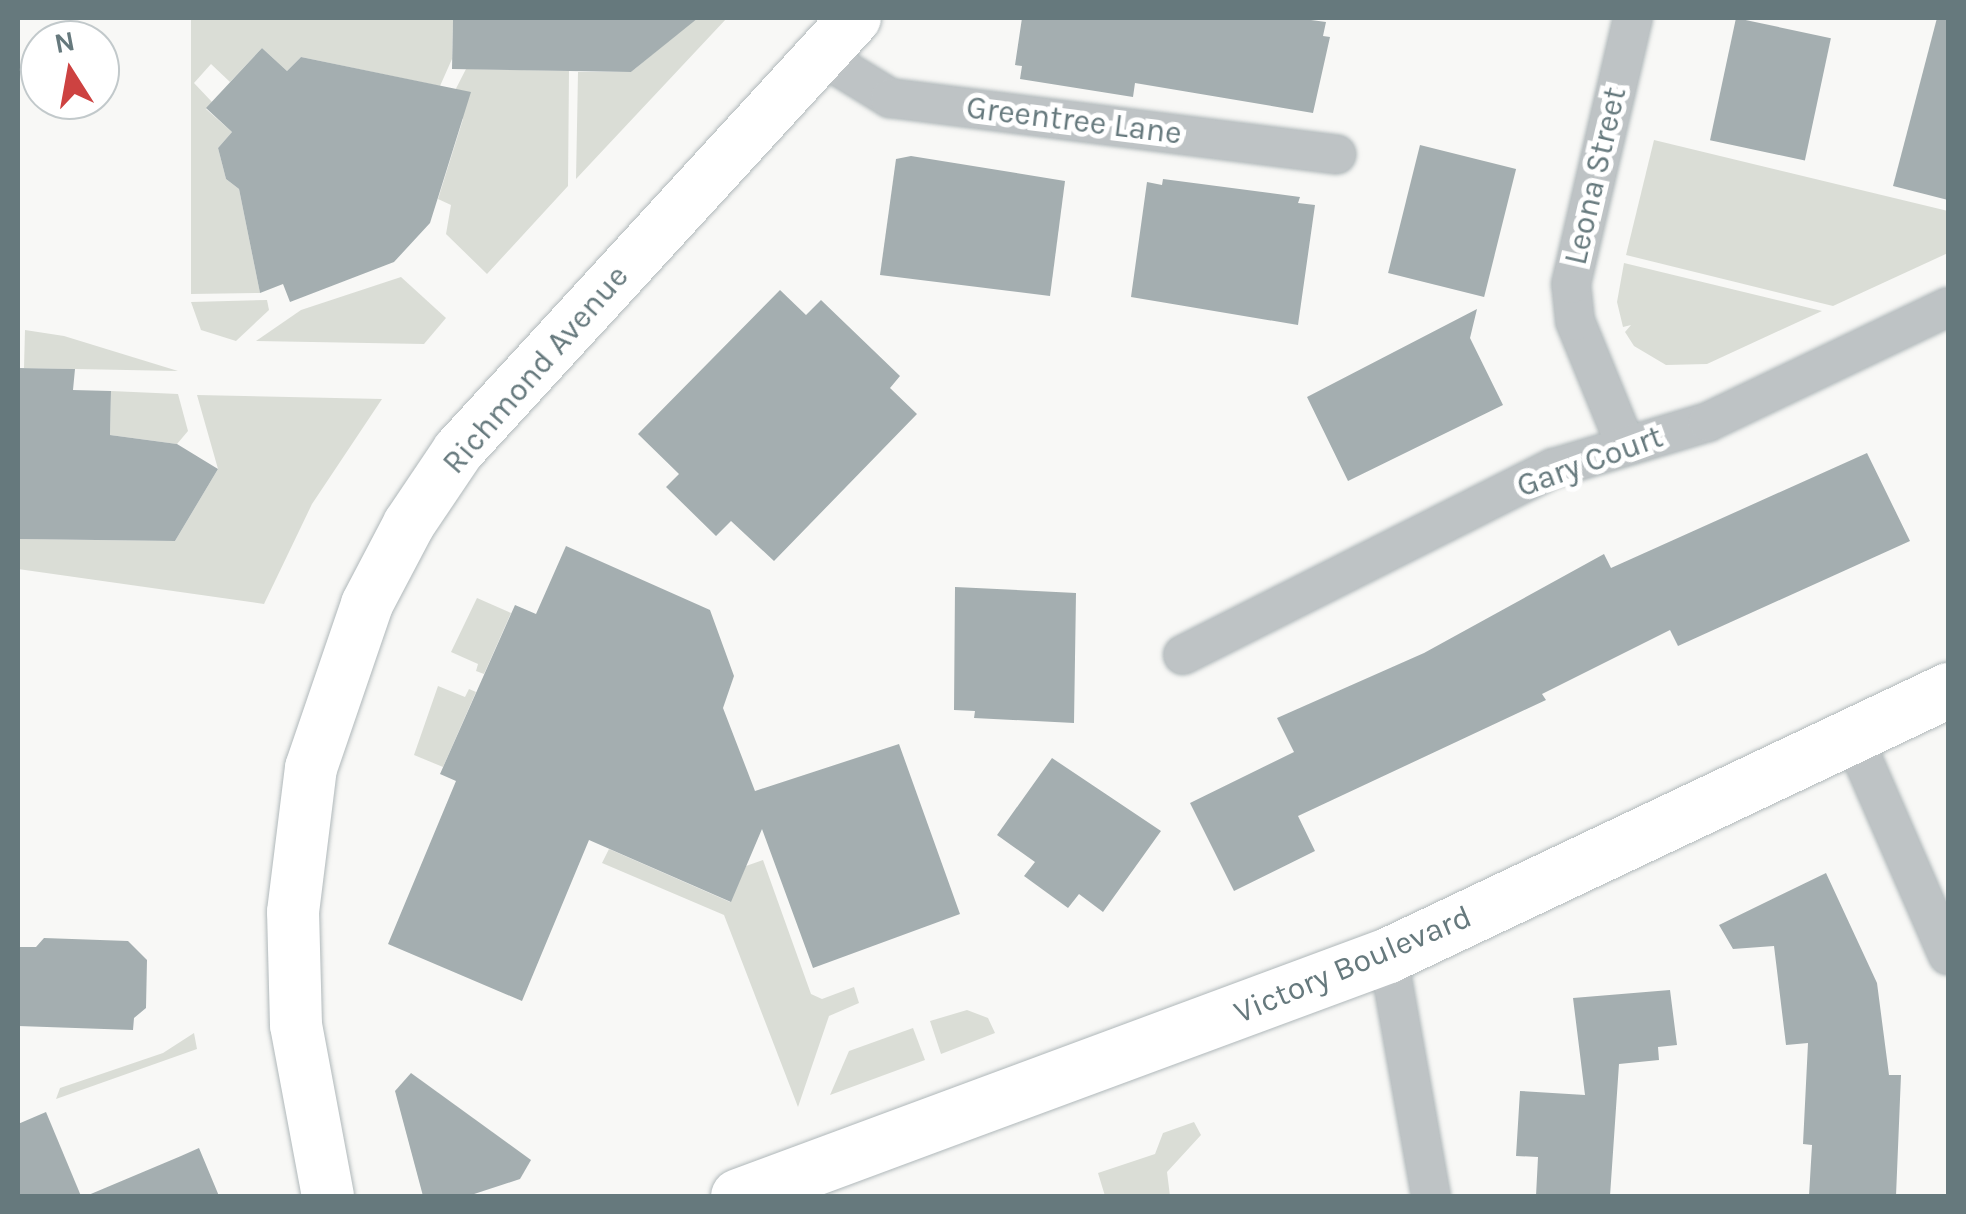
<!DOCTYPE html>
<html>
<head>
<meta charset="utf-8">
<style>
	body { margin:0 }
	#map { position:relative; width:1966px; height:1214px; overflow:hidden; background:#f8f8f6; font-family:Karla,sans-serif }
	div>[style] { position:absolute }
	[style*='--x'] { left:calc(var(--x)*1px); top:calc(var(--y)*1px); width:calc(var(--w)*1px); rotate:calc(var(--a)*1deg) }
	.green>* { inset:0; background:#daddd6 }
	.building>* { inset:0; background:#a4aeb0; transform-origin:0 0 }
	.roads { filter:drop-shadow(0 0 2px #b0b8ba) drop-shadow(0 0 2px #b0b8ba) }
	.minor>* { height:38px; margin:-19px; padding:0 19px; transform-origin:19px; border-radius:19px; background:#bec3c5 }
	.secondary>* { height:52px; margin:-26px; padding:0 26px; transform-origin:26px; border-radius:26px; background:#fff }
	.primary>* { height:55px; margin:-27.5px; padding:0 27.5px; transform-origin:27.5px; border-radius:27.5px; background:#fff }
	span { translate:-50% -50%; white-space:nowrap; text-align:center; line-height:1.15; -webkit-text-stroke:10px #fff; paint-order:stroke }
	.street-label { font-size:32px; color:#66797d }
	.frame { position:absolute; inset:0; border:20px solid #66797d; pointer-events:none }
	.north { position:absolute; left:20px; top:20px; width:100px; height:100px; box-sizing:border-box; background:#fff; border:2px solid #c2c9cb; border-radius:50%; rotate:349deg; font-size:28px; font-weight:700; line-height:40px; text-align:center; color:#66797d }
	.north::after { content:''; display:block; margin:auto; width:35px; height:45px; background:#cd4241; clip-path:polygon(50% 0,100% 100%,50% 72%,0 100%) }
</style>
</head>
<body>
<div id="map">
	<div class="green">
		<i style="clip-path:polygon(191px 18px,453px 18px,452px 59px,440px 86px,301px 57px,287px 71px,262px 48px,230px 82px,211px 64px,194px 83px,212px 102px,206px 109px,232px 132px,218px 148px,226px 179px,239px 189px,260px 293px,191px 294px)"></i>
		<i style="clip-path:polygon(671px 18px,727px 18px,576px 179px,578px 72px,631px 72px,671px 39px)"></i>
		<i style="clip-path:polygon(466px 69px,569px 71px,568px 186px,487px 274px,446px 234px,451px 205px,438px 199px,463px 119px,444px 112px)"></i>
		<i style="clip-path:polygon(1654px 140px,1948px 211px,1948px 253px,1833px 306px,1626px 255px)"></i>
		<i style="clip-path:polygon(1624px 263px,1822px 311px,1707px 364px,1666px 365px,1634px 346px,1625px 332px,1631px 325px,1623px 327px,1617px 302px)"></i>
		<i style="clip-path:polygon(401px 277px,446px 318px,424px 344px,256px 341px,301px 310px)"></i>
		<i style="clip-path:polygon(267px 300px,269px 310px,236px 341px,201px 330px,191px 302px)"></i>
		<i style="clip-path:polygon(25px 330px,64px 336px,178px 371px,24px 368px)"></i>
		<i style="clip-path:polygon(111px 391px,178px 394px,188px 431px,177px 444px,110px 435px)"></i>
		<i style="clip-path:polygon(197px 395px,382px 399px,312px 504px,264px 604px,18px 569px,18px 539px,175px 541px,218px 469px)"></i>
		<i style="clip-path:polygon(477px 598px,511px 613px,484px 674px,476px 671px,478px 664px,451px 652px)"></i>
		<i style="clip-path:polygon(438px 686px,465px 697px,469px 689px,476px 692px,443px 767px,414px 755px)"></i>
		<i style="clip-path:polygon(609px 849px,730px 902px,746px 866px,763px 860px,811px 994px,822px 999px,854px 987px,859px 1003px,829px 1016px,798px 1107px,724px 915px,602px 863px)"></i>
		<i style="clip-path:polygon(967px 1010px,988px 1018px,995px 1033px,941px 1054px,930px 1021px)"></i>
		<i style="clip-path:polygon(913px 1028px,925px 1060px,830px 1095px,849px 1051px)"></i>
		<i style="clip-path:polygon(194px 1033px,197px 1049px,56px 1099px,60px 1088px,163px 1053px)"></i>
		<i style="clip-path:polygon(1194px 1122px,1201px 1135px,1167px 1172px,1170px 1196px,1105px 1196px,1098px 1173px,1155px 1154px,1163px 1133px)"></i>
	</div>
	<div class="building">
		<i style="clip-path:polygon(453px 18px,698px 18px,631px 72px,452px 69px)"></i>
		<i style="clip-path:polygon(1022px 18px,1296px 18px,1326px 22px,1323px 36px,1330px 37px,1313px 113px,1135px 83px,1133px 97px,1020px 79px,1022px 66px,1015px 65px)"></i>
		<i style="left:1736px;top:18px;width:97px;height:125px;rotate:12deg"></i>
		<i style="clip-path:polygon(1937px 18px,1948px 19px,1948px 200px,1893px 186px)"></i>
		<i style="clip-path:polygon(262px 48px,287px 71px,301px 57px,471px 92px,430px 223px,394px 262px,290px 302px,283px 284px,260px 293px,239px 189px,226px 179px,218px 148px,232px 132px,206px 108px)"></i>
		<i style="left:1420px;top:145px;width:99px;height:132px;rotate:14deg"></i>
		<i style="clip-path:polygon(911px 156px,1065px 181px,1050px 296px,880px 275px,896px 159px)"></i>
		<i style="clip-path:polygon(1163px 179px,1300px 197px,1298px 203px,1315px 205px,1298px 325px,1131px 297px,1147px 182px,1162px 185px)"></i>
		<i style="clip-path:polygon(780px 290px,806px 315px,821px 300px,900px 376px,890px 388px,917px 414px,774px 561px,731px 521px,716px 536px,666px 487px,679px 474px,638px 434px)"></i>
		<i style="clip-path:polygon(1477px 309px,1470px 338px,1503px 405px,1348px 481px,1307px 397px)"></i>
		<i style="clip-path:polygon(18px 368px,75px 369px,73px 390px,111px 391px,110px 435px,177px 444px,218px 469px,175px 541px,18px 539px)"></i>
		<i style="clip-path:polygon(1867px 453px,1910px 541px,1678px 646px,1670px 630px,1542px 694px,1546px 700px,1298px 816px,1315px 851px,1234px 891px,1190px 803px,1294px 752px,1277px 718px,1424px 653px,1604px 554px,1611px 568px)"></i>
		<i style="clip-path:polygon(566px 546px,710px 610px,734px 676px,723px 708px,755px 791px,899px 744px,960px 914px,813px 968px,762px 829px,731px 902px,589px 840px,522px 1001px,388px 944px,456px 781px,440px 774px,515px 605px,536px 614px)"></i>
		<i style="clip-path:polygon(955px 587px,1076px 593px,1074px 723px,974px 718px,975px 711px,954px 710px)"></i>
		<i style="clip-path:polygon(1052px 758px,1161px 831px,1103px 912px,1079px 894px,1068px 908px,1024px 876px,1035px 862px,997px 835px)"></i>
		<i style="clip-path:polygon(1826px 873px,1877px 983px,1889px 1075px,1901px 1075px,1896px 1196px,1809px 1196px,1812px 1145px,1803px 1144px,1808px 1043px,1786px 1045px,1774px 946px,1733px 949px,1719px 925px)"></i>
		<i style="clip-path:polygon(44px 938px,128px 941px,147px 960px,146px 1008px,134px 1018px,133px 1030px,18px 1026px,18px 947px,36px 947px)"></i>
		<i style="clip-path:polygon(1670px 990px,1677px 1045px,1658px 1047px,1659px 1060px,1619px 1064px,1610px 1196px,1536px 1196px,1538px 1157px,1516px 1156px,1520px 1091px,1585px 1095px,1573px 998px)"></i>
		<i style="clip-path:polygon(411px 1073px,531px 1160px,520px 1179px,468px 1196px,423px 1196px,395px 1091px)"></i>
		<i style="clip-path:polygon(46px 1112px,81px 1196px,18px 1196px,18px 1124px)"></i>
		<i style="clip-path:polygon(199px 1148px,219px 1196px,86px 1196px,181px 1156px)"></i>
	</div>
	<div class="roads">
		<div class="minor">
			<i style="--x:823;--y:57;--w:79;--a:31.5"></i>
			<i style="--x:890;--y:98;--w:450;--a:7.2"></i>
			<i style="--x:1626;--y:446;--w:135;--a:-112.2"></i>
			<i style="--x:1575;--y:321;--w:37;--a:-96"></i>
			<i style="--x:1571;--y:284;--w:273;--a:-76.9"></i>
			<i style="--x:1183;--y:655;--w:415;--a:-26.8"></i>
			<i style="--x:1554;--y:468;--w:161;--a:-16.6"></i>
			<i style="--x:1708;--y:422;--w:266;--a:-25.6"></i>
			<i style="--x:1853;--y:737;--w:238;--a:66.5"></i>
			<i style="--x:1388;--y:955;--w:245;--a:79.9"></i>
		</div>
		<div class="secondary">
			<i style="--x:328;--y:1196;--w:174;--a:-100.6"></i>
			<i style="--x:296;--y:1025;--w:113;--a:-91.5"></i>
			<i style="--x:293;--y:912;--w:145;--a:-82.9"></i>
			<i style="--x:311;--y:768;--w:173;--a:-71.1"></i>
			<i style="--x:367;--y:604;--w:90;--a:-62.3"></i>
			<i style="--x:409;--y:524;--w:88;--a:-56.1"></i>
			<i style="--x:458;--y:451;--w:587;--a:-47.48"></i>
		</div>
		<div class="primary">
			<i style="--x:738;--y:1196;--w:693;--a:-20.34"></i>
			<i style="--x:1388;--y:955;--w:620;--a:-25.32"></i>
		</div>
	</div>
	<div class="street-label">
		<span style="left:1074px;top:121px;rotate:7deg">Greentree Lane</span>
		<span style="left:1596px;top:176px;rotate:-77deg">Leona Street</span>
		<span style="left:536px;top:370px;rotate:-49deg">Richmond Avenue</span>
		<span style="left:1590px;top:462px;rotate:-20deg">Gary Court</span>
		<span style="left:1353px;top:965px;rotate:-23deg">Victory Boulevard</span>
	</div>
	<div class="frame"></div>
	<div class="north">N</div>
</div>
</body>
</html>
